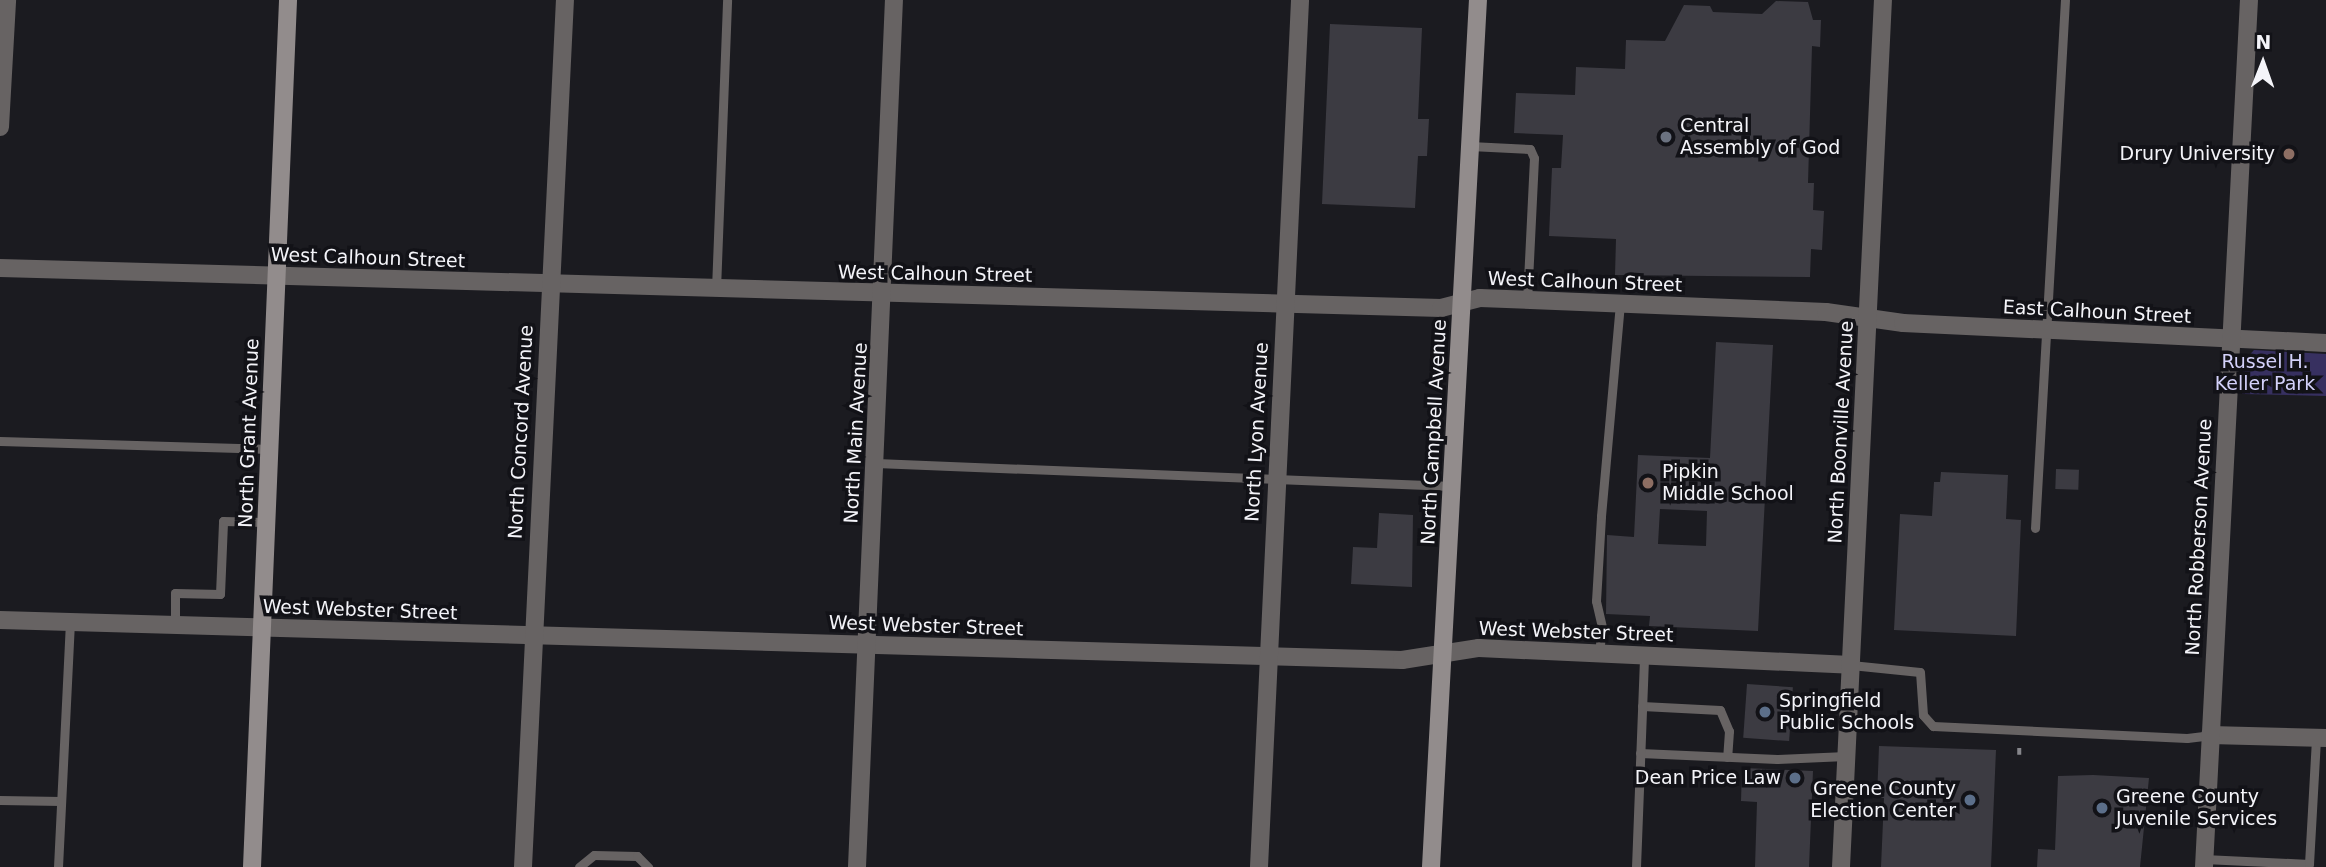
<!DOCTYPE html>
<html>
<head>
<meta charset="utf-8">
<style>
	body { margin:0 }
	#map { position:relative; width:2326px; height:867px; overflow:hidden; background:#1b1b20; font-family:"DejaVu Sans",sans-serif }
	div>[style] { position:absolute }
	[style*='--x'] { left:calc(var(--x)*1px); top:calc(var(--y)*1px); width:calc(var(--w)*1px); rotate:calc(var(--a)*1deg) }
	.green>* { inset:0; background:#373060 }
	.building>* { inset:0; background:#3c3b42; transform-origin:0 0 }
	.path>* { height:3.5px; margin-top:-1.75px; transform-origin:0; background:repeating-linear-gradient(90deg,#86868b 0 7px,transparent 0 10.5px) }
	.service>* { height:9px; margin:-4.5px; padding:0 4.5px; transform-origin:4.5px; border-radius:4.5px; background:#676363 }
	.minor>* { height:18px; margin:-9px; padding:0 9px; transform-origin:9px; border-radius:9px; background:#676363 }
	.secondary>* { height:18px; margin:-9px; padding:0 9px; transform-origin:9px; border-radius:9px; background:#928c8c }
	.dots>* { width:19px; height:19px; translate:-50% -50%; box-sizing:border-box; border:4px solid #121217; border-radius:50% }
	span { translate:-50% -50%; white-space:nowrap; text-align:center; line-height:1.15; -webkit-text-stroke:7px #121217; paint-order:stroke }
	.poi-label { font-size:19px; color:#f4f4f9 }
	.left { translate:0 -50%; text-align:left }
	.right { translate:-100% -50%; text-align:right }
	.street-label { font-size:19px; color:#f4f4f9 }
	.park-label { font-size:19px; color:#d3d1fa }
	.north { position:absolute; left:2228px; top:28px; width:70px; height:70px; -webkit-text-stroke:5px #121217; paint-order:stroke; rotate:1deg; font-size:19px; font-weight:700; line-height:28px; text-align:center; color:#f4f4f9 }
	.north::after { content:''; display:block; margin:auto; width:24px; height:32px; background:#f4f4f9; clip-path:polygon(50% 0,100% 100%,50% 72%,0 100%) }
</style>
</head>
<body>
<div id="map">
	<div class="green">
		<i style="clip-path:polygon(2254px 350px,2326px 354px,2326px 396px,2242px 394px,2243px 362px)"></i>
	</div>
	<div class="building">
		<i style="clip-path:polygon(1776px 1px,1808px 2px,1813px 20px,1821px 20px,1820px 47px,1812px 46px,1808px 183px,1814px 183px,1813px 210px,1824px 211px,1822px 250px,1811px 249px,1810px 277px,1615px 275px,1616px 239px,1549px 236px,1552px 168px,1561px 168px,1563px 135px,1514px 133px,1516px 93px,1575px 95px,1576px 67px,1625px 69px,1626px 40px,1665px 41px,1684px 5px,1710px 6px,1713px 12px,1762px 14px)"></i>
		<i style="clip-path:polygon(1330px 24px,1422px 28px,1418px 119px,1429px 119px,1427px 156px,1418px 156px,1415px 208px,1322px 204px)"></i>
		<i style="clip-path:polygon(evenodd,1716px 342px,1773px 345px,1758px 631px,1649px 626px,1650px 616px,1606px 614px,1607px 535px,1634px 537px,1638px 455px,1710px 458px,1716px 342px,1660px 509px,1707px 511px,1706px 546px,1658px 544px,1660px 509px)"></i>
		<i style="left:2056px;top:469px;width:23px;height:20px;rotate:2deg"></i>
		<i style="clip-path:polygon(1941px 472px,2008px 475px,2006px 519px,2021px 520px,2016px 636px,1894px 630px,1900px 514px,1932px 516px,1934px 482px,1940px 482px)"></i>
		<i style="clip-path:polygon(1379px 513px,1413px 515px,1412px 587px,1351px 584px,1353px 547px,1377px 548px)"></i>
		<i style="left:1747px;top:684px;width:46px;height:54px;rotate:4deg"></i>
		<i style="clip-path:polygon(1879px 746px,1996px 750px,1991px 867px,1881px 867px,1884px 798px,1877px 798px)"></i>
		<i style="clip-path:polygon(1742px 768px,1813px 771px,1809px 867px,1755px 867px,1757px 802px,1741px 801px)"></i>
		<i style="clip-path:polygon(2093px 775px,2149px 778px,2140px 867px,2037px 867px,2038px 849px,2055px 850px,2058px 776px)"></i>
	</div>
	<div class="path">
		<i style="--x:2019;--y:755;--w:8;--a:-90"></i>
	</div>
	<div class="service">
		<i style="--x:1470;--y:146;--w:60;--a:2.9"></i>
		<i style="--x:1530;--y:149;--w:10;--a:66"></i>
		<i style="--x:1534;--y:158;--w:142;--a:92.8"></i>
		<i style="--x:716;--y:289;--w:289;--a:-87.8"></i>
		<i style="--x:0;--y:441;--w:270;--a:1.7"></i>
		<i style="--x:876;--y:463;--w:576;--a:2.29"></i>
		<i style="--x:2035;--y:528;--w:529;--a:-86.75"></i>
		<i style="--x:175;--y:624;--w:31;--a:-90"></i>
		<i style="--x:175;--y:593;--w:45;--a:1.3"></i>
		<i style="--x:220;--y:594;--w:73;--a:-87.6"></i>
		<i style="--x:223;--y:521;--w:44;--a:1.3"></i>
		<i style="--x:1599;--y:654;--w:27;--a:-84"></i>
		<i style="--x:1602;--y:627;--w:27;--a:-103"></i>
		<i style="--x:1596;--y:601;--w:85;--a:-86.6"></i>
		<i style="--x:1601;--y:516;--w:213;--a:-84.9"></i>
		<i style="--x:1851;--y:665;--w:69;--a:5.8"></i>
		<i style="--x:1920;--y:672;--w:43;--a:86"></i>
		<i style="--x:1923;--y:715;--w:15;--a:48"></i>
		<i style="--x:1933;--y:726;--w:254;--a:2.7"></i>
		<i style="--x:2187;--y:738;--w:23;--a:-7"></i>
		<i style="--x:1642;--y:706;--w:78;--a:2.9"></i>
		<i style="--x:1720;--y:710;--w:23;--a:67"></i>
		<i style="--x:1729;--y:731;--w:26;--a:94"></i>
		<i style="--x:1640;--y:753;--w:137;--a:2.5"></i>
		<i style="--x:1777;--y:759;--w:69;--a:-2.5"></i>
		<i style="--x:0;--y:800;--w:61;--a:0.9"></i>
		<i style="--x:2204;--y:859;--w:105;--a:2.7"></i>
		<i style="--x:2309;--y:864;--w:126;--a:-86.8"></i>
		<i style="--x:58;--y:867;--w:246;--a:-87.2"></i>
		<i style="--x:579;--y:867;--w:19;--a:-39"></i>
		<i style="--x:594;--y:855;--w:43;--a:1.3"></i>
		<i style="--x:637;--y:856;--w:16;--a:45"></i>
		<i style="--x:1636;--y:867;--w:211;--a:-87.8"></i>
	</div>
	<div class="minor">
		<i style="--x:0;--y:127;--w:127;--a:-86.8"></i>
		<i style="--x:0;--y:268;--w:1442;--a:1.59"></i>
		<i style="--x:1441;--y:308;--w:40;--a:-14.4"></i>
		<i style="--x:1480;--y:298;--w:346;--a:2.3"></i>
		<i style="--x:1826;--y:312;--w:78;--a:8.1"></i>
		<i style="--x:1903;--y:323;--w:423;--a:2.7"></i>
		<i style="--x:0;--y:620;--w:1403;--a:1.63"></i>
		<i style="--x:1402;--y:660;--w:78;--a:-8.9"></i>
		<i style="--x:1479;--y:648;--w:372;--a:2.6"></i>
		<i style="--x:2210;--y:735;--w:116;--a:1.5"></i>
		<i style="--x:523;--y:867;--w:868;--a:-87.23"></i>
		<i style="--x:857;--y:867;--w:868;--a:-87.56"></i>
		<i style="--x:1259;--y:867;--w:868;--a:-87.29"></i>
		<i style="--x:1841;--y:867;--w:868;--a:-87.23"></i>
		<i style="--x:2204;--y:867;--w:868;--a:-87.03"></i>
	</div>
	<div class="secondary">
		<i style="--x:252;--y:867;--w:868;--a:-87.62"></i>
		<i style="--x:1431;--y:867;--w:868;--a:-86.9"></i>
	</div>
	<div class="dots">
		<i style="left:1666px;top:137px;background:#6b7280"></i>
		<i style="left:2289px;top:154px;background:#8d6e63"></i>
		<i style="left:1648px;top:483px;background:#8d6e63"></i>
		<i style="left:1765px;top:712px;background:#5c6f8a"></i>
		<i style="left:1795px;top:778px;background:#5c6f8a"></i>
		<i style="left:1970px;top:800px;background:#5c6f8a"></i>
		<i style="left:2102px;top:808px;background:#5c6f8a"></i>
	</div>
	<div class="poi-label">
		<span class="left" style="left:1680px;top:137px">Central<br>Assembly of God</span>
		<span class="right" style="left:2275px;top:154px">Drury University</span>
		<span class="left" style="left:1662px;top:483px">Pipkin<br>Middle School</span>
		<span class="left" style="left:1779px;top:712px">Springfield<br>Public Schools</span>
		<span class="right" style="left:1781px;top:778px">Dean Price Law</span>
		<span class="right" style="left:1956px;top:800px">Greene County<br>Election Center</span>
		<span class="left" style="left:2116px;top:808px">Greene County<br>Juvenile Services</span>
	</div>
	<div class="street-label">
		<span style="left:368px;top:258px;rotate:2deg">West Calhoun Street</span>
		<span style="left:935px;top:274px;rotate:1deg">West Calhoun Street</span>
		<span style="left:1585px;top:282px;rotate:2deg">West Calhoun Street</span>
		<span style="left:2097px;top:312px;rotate:3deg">East Calhoun Street</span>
		<span style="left:521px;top:432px;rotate:-87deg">North Concord Avenue</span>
		<span style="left:1257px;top:432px;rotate:-87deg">North Lyon Avenue</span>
		<span style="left:1434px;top:432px;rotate:-87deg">North Campbell Avenue</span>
		<span style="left:1841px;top:432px;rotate:-87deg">North Boonville Avenue</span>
		<span style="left:249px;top:433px;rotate:-88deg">North Grant Avenue</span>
		<span style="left:856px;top:433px;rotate:-87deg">North Main Avenue</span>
		<span style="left:2199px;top:537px;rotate:-87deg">North Robberson Avenue</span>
		<span style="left:360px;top:610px;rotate:2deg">West Webster Street</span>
		<span style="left:926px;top:626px;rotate:2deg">West Webster Street</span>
		<span style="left:1576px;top:632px;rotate:2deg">West Webster Street</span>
	</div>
	<div class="park-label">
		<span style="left:2265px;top:373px">Russel H.<br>Keller Park</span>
	</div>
	<div class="north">N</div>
</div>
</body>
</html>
